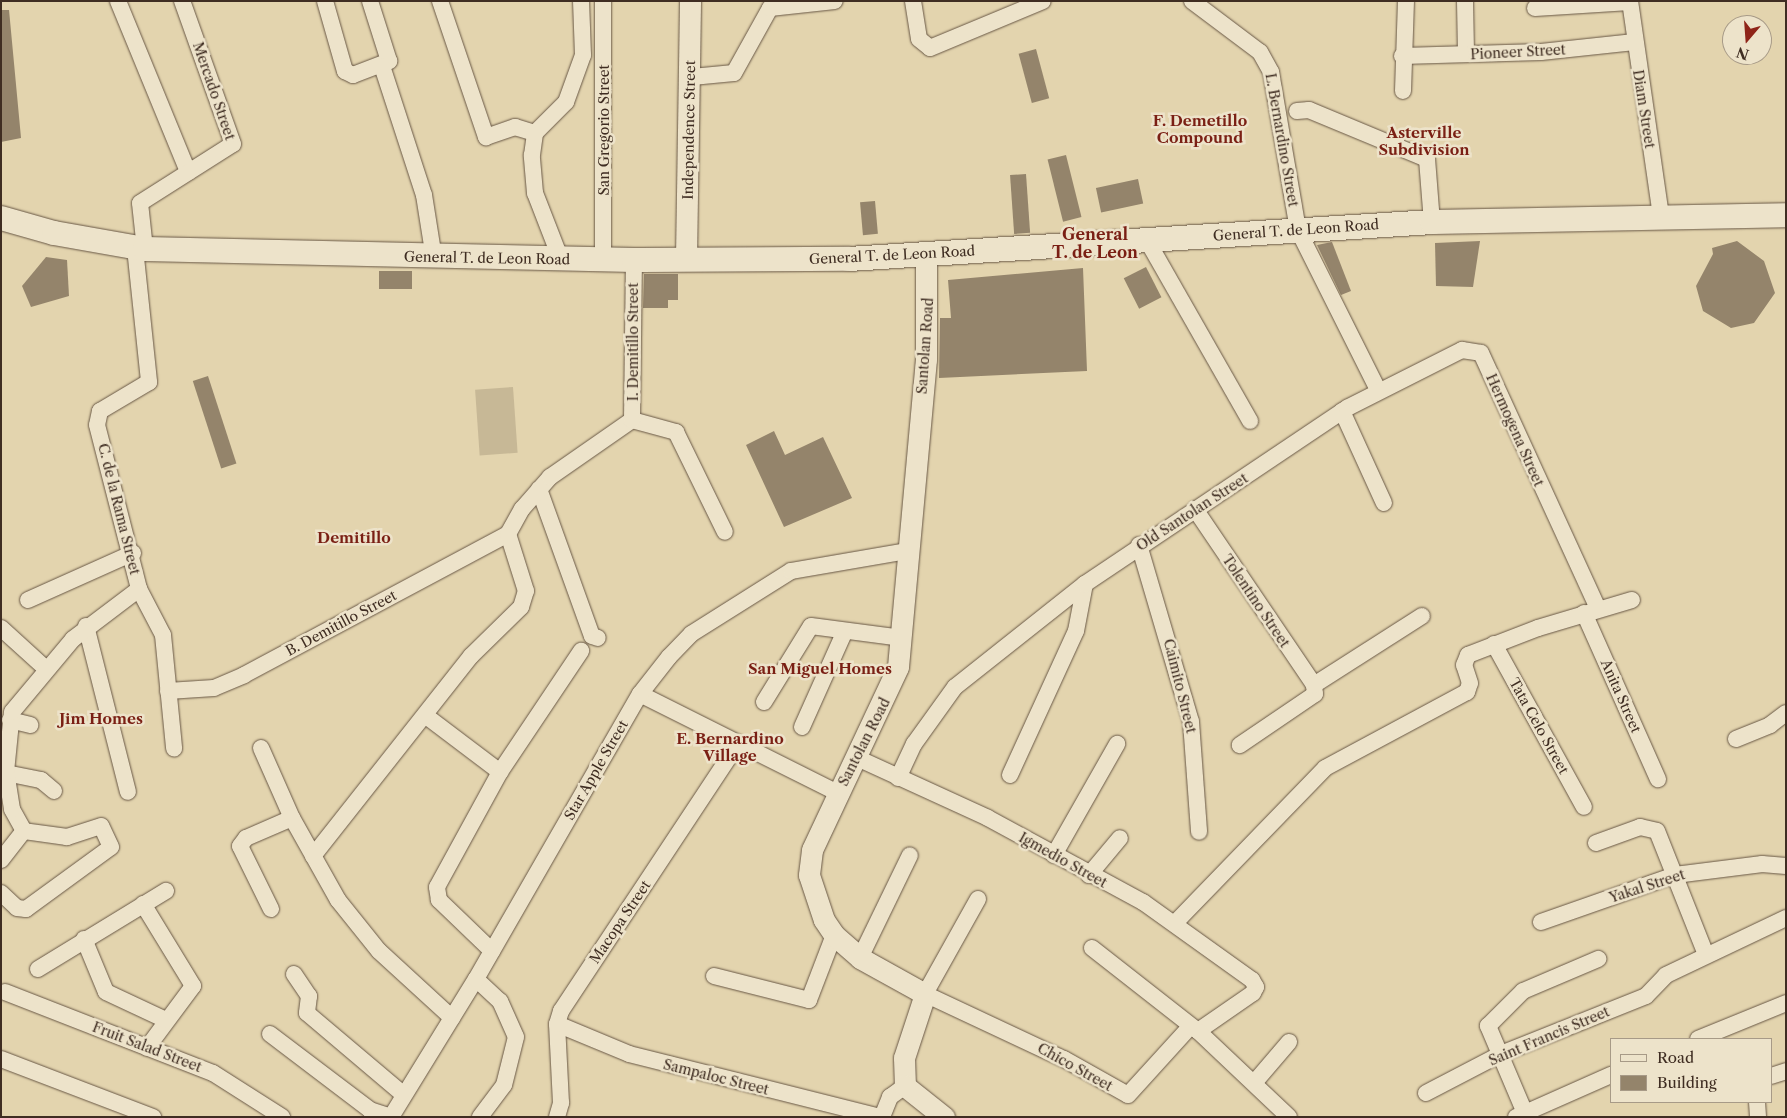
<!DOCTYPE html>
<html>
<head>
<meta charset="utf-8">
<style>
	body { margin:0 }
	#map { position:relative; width:1787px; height:1118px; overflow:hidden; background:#e3d4ae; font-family:"Libre Caslon Text",serif }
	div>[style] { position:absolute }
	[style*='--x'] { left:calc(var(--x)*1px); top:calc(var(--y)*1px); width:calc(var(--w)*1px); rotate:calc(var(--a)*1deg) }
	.green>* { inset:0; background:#c7b896; transform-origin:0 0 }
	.building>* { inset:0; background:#94846b; transform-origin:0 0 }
	.roads { filter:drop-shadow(0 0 1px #685745) drop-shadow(0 0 1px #685745) }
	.minor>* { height:16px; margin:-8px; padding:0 8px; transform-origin:8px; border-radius:8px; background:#ede3ca }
	.tertiary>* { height:21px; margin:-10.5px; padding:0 10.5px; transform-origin:10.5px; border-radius:10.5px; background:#ede3ca }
	.secondary>* { height:24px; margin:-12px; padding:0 12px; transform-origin:12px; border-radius:12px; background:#ede3ca }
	span { translate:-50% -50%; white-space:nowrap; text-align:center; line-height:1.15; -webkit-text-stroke:5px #ede3ca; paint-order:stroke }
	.street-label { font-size:14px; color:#3f2d22 }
	.neighbourhood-label { font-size:15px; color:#7a1f14; font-weight:700 }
	.quarter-label { font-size:16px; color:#7a1f14; font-weight:700 }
	.frame { position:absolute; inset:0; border:2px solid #3f2d22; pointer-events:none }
	.legend { position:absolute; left:1610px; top:1038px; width:162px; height:65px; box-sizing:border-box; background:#ede3ca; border:1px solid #a79a87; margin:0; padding:6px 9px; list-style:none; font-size:15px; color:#3f2d22 }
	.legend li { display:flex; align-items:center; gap:10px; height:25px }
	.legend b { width:25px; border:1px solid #a79a87 }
	.north { position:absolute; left:1722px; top:15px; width:50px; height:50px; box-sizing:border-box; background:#ede3ca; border:1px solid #a79a87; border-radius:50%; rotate:198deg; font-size:14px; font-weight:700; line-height:20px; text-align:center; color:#3f2d22 }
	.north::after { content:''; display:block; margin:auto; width:18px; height:22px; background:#8f2418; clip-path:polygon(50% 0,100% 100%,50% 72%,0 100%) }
</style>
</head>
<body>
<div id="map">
	<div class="green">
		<i style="left:513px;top:387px;width:66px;height:38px;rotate:86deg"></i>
	</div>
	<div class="building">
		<i style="clip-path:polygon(1px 10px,9px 10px,21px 138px,1px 142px)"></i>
		<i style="left:1036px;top:49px;width:51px;height:18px;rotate:75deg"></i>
		<i style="left:1066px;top:155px;width:64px;height:19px;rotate:76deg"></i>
		<i style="left:1026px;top:174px;width:59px;height:16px;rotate:86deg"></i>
		<i style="left:1138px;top:179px;width:25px;height:43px;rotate:78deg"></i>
		<i style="left:875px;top:201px;width:33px;height:15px;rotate:85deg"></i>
		<i style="clip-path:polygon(1480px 241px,1473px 287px,1436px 286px,1435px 243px)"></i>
		<i style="clip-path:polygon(1737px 241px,1764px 261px,1775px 293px,1754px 323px,1731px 328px,1703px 311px,1696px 286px,1713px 254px,1712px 248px)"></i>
		<i style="clip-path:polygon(1332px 242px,1351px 291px,1341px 295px,1317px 245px)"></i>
		<i style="clip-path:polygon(46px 257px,67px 260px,69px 296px,31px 307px,22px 286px)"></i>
		<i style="left:1146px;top:267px;width:34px;height:25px;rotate:63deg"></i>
		<i style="clip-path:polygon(1083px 268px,1087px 371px,939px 378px,940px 318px,951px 318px,948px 280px)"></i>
		<i style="left:379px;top:271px;width:33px;height:18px"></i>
		<i style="clip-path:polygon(644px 274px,678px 274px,678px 300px,668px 300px,668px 308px,643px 308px)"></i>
		<i style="left:208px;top:376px;width:92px;height:16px;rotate:72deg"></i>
		<i style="clip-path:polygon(774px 431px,785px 455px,823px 437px,852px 498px,784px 527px,746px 445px)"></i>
	</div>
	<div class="roads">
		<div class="minor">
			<i style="--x:118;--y:1;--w:185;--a:67.7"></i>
			<i style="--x:325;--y:1;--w:73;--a:74.1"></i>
			<i style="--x:345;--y:71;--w:9;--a:27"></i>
			<i style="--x:353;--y:75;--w:39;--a:-21"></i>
			<i style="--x:389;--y:61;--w:63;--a:-107.6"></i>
			<i style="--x:440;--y:1;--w:144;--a:71.3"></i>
			<i style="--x:486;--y:137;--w:31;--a:-19"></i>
			<i style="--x:515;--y:127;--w:21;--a:17"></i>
			<i style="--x:603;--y:1;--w:259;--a:90"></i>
			<i style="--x:913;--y:1;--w:38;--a:81"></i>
			<i style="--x:919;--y:39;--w:14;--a:39"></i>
			<i style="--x:930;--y:48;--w:122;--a:-22.6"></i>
			<i style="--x:1192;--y:1;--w:85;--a:36.9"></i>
			<i style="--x:1260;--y:52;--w:23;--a:61"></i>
			<i style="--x:1271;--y:72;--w:160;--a:80.3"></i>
			<i style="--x:1298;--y:230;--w:179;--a:63.4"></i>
			<i style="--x:1465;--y:1;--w:53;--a:88.9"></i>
			<i style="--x:1630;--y:1;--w:218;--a:81.8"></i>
			<i style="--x:1535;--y:8;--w:95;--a:-3.6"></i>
			<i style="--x:1402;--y:56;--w:139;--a:-1.6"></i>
			<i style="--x:1541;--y:52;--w:94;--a:-6.1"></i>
			<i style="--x:382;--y:66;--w:136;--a:72"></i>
			<i style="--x:424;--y:195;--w:64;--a:81"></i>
			<i style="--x:692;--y:77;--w:42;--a:-5.4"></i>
			<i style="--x:734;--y:73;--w:74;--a:-61"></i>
			<i style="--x:770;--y:8;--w:65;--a:-6.1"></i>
			<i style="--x:1403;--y:91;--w:90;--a:-88.1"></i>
			<i style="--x:1297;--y:111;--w:12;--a:-5"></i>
			<i style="--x:1309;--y:110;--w:128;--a:22.6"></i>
			<i style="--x:1427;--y:159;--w:63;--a:85.5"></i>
			<i style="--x:1148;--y:242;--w:206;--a:60.3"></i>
			<i style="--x:135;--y:248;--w:135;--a:84"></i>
			<i style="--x:149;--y:382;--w:57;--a:149.4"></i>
			<i style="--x:100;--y:411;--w:14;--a:102"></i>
			<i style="--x:97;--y:425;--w:169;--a:75.6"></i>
			<i style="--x:139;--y:589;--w:52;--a:62.4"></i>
			<i style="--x:163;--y:635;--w:114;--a:84.4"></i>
			<i style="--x:145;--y:249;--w:46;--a:-96.2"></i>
			<i style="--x:140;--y:203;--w:110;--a:-32.4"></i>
			<i style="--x:233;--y:144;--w:152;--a:-109.6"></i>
			<i style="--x:561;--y:260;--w:72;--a:-111.2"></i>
			<i style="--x:535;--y:193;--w:38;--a:-95"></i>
			<i style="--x:532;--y:155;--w:22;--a:-82"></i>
			<i style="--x:535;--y:133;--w:44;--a:-45"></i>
			<i style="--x:566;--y:102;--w:50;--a:-70.1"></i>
			<i style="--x:583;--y:55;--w:54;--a:-92.1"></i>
			<i style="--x:1342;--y:411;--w:101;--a:65.5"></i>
			<i style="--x:632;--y:420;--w:46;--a:15.3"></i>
			<i style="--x:676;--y:432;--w:111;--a:63.9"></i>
			<i style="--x:539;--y:489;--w:156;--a:70.2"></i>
			<i style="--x:592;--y:636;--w:6;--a:18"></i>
			<i style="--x:1195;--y:509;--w:212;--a:55.9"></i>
			<i style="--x:1314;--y:685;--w:9;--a:84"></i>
			<i style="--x:1315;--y:694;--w:91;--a:145.8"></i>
			<i style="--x:1139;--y:545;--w:184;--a:73.6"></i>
			<i style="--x:1191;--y:722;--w:110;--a:85.8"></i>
			<i style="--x:28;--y:600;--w:115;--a:-24.1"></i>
			<i style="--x:1584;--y:613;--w:182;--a:66"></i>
			<i style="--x:86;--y:626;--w:171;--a:75.8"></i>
			<i style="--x:1;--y:628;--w:59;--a:42.3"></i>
			<i style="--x:1494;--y:644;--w:186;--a:61.1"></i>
			<i style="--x:1314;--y:685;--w:128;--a:-32.6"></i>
			<i style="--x:168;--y:691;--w:46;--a:-3.7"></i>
			<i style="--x:214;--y:688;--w:33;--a:-23"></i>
			<i style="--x:244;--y:675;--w:299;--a:-28.1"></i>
			<i style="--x:640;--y:694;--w:221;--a:26.6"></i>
			<i style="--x:764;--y:702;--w:89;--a:-58.3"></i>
			<i style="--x:811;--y:626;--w:92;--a:7.5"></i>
			<i style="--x:426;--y:716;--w:93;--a:37.1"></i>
			<i style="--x:10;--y:720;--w:21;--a:14"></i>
			<i style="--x:802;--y:727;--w:103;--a:-65.9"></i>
			<i style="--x:1736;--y:739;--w:37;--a:-22"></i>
			<i style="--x:1770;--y:725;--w:20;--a:-37"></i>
			<i style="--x:261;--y:748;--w:77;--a:66.1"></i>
			<i style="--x:292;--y:818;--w:94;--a:60.7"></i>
			<i style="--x:338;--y:900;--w:65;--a:51.2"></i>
			<i style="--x:379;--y:951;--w:99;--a:42.5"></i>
			<i style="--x:855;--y:757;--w:146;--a:24.6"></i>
			<i style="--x:988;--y:818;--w:176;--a:28.5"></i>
			<i style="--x:1143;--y:902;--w:134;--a:35.6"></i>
			<i style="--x:1252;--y:980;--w:8;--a:60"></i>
			<i style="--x:1256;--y:987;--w:7;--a:117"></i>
			<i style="--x:1253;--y:993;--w:67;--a:145.4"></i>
			<i style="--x:1;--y:772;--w:41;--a:11.3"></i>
			<i style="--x:41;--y:780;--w:17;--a:40"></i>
			<i style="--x:1010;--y:775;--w:158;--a:-65.4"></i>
			<i style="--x:1076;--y:631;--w:48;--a:-79.2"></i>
			<i style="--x:898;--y:778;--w:38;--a:-65"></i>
			<i style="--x:914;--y:744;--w:70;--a:-54.3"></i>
			<i style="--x:955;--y:687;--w:166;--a:-38.4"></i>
			<i style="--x:1085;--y:584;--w:316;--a:-33.9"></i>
			<i style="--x:1347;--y:408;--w:129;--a:-26.8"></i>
			<i style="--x:1462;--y:350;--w:19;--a:9"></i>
			<i style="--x:1481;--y:353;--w:281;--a:65.4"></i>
			<i style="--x:24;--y:831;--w:25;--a:-119"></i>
			<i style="--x:12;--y:809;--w:37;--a:-99"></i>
			<i style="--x:6;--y:772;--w:60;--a:-84.3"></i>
			<i style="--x:12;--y:712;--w:95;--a:-50.1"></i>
			<i style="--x:73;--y:639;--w:83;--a:-37.1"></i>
			<i style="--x:1596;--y:843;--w:47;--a:-20"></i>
			<i style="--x:1640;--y:827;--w:17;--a:13"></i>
			<i style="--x:1657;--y:831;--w:133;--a:68.4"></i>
			<i style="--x:1054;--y:855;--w:128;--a:-60.4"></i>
			<i style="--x:313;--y:856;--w:255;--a:-51.7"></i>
			<i style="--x:471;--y:656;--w:70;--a:-44.4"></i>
			<i style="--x:521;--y:607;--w:17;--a:-73"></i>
			<i style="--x:526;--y:591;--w:60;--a:-107.5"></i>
			<i style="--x:508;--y:534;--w:29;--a:-61"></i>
			<i style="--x:522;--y:509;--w:43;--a:-48.8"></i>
			<i style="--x:550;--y:477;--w:100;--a:-34.8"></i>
			<i style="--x:632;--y:420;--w:160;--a:-89.3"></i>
			<i style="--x:1;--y:860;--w:37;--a:-52"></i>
			<i style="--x:1089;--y:875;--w:48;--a:-50"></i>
			<i style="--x:1;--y:893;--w:22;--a:43"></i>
			<i style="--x:17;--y:908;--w:9;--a:6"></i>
			<i style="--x:26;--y:909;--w:105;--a:-36.1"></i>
			<i style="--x:111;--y:847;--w:23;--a:-115"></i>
			<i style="--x:101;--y:826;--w:36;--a:162"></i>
			<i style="--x:67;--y:837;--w:43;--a:-172.1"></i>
			<i style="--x:978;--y:899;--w:109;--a:119.2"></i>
			<i style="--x:925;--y:994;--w:153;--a:25.1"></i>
			<i style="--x:1064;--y:1059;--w:73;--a:29.4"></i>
			<i style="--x:1128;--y:1095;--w:91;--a:-47.7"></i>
			<i style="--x:143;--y:904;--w:96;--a:58.6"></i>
			<i style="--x:193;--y:986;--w:77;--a:126.6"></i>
			<i style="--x:271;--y:909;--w:70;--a:-116.2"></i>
			<i style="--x:240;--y:846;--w:10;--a:-53"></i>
			<i style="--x:246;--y:838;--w:50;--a:-23.5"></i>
			<i style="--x:1541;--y:922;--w:142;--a:-19.3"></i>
			<i style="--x:1675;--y:875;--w:88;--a:-7.2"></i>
			<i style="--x:1762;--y:864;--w:24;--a:5"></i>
			<i style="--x:1175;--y:923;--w:216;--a:-45.9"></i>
			<i style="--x:1325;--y:768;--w:161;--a:-28.2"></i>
			<i style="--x:1467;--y:692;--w:9;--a:-72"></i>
			<i style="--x:1470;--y:683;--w:19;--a:-108"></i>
			<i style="--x:1464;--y:665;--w:11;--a:-68"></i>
			<i style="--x:1468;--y:655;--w:75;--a:-21.1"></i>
			<i style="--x:1538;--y:628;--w:98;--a:-16.6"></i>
			<i style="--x:84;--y:939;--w:57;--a:67.5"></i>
			<i style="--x:106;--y:992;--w:66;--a:25"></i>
			<i style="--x:1092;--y:948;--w:135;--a:38.1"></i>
			<i style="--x:1198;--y:1031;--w:125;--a:43.4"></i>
			<i style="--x:492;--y:951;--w:74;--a:-136.1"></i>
			<i style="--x:439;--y:900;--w:13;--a:-99"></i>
			<i style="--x:437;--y:887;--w:131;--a:-61.3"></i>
			<i style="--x:500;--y:772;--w:146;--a:-56.2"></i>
			<i style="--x:860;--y:958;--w:114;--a:-64.1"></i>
			<i style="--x:38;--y:969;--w:150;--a:-31.4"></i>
			<i style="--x:294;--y:974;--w:27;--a:56"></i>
			<i style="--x:309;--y:996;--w:17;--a:97"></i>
			<i style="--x:307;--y:1013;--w:126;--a:40.2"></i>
			<i style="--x:714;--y:976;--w:98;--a:14.2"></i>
			<i style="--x:809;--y:1000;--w:70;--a:-69"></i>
			<i style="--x:476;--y:979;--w:33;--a:43"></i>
			<i style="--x:500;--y:1001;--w:39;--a:66"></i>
			<i style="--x:516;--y:1037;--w:49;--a:104"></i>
			<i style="--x:504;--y:1085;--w:40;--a:127"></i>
			<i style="--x:5;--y:992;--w:223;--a:21.3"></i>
			<i style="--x:213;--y:1073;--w:82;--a:32.5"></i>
			<i style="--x:557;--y:1024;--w:78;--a:22.6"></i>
			<i style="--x:629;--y:1054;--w:259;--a:14.1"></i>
			<i style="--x:270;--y:1034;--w:126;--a:37.2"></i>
			<i style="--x:370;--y:1110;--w:22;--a:18"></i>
			<i style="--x:1698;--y:1039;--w:95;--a:-22.2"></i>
			<i style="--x:1;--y:1059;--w:163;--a:20.9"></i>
			<i style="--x:1771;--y:1076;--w:16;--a:-18"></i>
			<i style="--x:1254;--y:1083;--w:54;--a:-49.5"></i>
			<i style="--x:1426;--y:1093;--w:85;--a:-27.5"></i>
			<i style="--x:1501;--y:1054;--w:156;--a:-21.8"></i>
			<i style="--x:1646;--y:996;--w:29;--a:-46"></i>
			<i style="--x:1666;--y:975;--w:133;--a:-25.4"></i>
			<i style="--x:1757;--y:1102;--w:15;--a:86"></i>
			<i style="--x:1525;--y:1113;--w:95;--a:-113"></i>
			<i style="--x:1488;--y:1026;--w:49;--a:-45"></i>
			<i style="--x:1523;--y:991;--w:82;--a:-23.1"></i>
			<i style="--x:391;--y:1117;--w:162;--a:-58.4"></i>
			<i style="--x:476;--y:979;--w:329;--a:-60.1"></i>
			<i style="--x:640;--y:694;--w:47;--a:-51.9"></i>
			<i style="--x:669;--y:657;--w:32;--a:-46"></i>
			<i style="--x:691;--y:634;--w:118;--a:-32.2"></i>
			<i style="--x:791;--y:571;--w:118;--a:-9.8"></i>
			<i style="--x:557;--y:1117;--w:15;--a:-74"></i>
			<i style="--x:561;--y:1103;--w:79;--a:-92.9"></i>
			<i style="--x:557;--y:1024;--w:14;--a:-73"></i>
			<i style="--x:561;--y:1011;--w:320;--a:-56.5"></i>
			<i style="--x:882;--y:1117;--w:22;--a:-68"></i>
			<i style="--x:890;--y:1097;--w:19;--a:-36"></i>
			<i style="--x:1516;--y:1117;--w:104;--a:-23.9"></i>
		</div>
		<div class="tertiary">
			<i style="--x:926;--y:254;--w:105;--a:90"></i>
			<i style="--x:926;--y:359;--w:309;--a:95.2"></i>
			<i style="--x:898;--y:667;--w:202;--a:115.2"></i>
			<i style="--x:812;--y:850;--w:25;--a:97"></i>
			<i style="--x:809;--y:875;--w:47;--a:71.6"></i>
			<i style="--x:824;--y:920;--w:18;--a:56"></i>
			<i style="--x:834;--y:935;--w:35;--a:41"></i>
			<i style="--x:860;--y:958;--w:74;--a:29"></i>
			<i style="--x:925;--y:994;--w:67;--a:108.2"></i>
			<i style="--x:904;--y:1058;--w:28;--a:88"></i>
			<i style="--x:905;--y:1086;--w:50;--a:38.5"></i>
			<i style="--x:686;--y:258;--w:257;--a:-89.1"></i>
		</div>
		<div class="secondary">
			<i style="--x:1;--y:218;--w:55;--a:15.8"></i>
			<i style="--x:54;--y:233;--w:92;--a:10"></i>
			<i style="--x:145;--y:249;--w:489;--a:1.3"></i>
			<i style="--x:634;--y:260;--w:215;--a:-0.3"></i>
			<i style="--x:849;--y:259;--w:584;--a:-3.63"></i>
			<i style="--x:1432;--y:222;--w:354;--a:-1.1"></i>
		</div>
	</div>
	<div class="street-label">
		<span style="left:1518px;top:52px;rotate:-3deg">Pioneer Street</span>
		<span style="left:214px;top:91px;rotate:71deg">Mercado Street</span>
		<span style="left:1644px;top:109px;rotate:81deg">Diam Street</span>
		<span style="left:604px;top:130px;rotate:-90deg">San Gregorio Street</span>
		<span style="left:689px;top:130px;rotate:-89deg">Independence Street</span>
		<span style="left:1282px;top:140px;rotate:80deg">L. Bernardino Street</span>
		<span style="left:1296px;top:230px;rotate:-4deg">General T. de Leon Road</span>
		<span style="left:892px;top:255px;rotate:-3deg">General T. de Leon Road</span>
		<span style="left:487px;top:258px;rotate:1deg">General T. de Leon Road</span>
		<span style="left:633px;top:342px;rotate:-90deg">I. Demitillo Street</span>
		<span style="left:925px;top:346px;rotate:-86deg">Santolan Road</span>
		<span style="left:1515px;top:430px;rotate:66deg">Hermogena Street</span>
		<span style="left:119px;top:509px;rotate:76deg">C. de la Rama Street</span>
		<span style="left:1192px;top:512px;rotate:-33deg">Old Santolan Street</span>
		<span style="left:1256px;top:601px;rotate:56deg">Tolentino Street</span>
		<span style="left:341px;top:623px;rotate:-28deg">B. Demitillo Street</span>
		<span style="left:1180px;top:686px;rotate:76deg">Caimito Street</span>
		<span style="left:1621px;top:696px;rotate:66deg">Anita Street</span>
		<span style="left:1539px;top:726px;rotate:61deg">Tata Celo Street</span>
		<span style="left:864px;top:742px;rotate:-63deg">Santolan Road</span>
		<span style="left:596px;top:770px;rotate:-60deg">Star Apple Street</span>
		<span style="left:1063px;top:860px;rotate:29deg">Igmedio Street</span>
		<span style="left:1647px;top:886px;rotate:-18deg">Yakal Street</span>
		<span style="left:620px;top:922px;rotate:-56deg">Macopa Street</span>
		<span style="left:1549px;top:1036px;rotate:-23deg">Saint Francis Street</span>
		<span style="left:147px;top:1047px;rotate:21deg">Fruit Salad Street</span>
		<span style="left:1075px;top:1067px;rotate:29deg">Chico Street</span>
		<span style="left:716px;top:1077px;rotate:14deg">Sampaloc Street</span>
	</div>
	<div class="neighbourhood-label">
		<span style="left:1200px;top:129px">F. Demetillo<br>Compound</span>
		<span style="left:1424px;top:141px">Asterville<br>Subdivision</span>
		<span style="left:354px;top:538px">Demitillo</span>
		<span style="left:820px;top:669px">San Miguel Homes</span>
		<span style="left:101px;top:719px">Jim Homes</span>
		<span style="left:730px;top:747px">E. Bernardino<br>Village</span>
	</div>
	<div class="quarter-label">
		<span style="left:1095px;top:243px">General<br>T. de Leon</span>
	</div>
	<div class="frame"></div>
	<ul class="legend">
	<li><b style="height:6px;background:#ede3ca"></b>Road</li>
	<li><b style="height:14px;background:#94846b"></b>Building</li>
	</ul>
	<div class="north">N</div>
</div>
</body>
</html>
